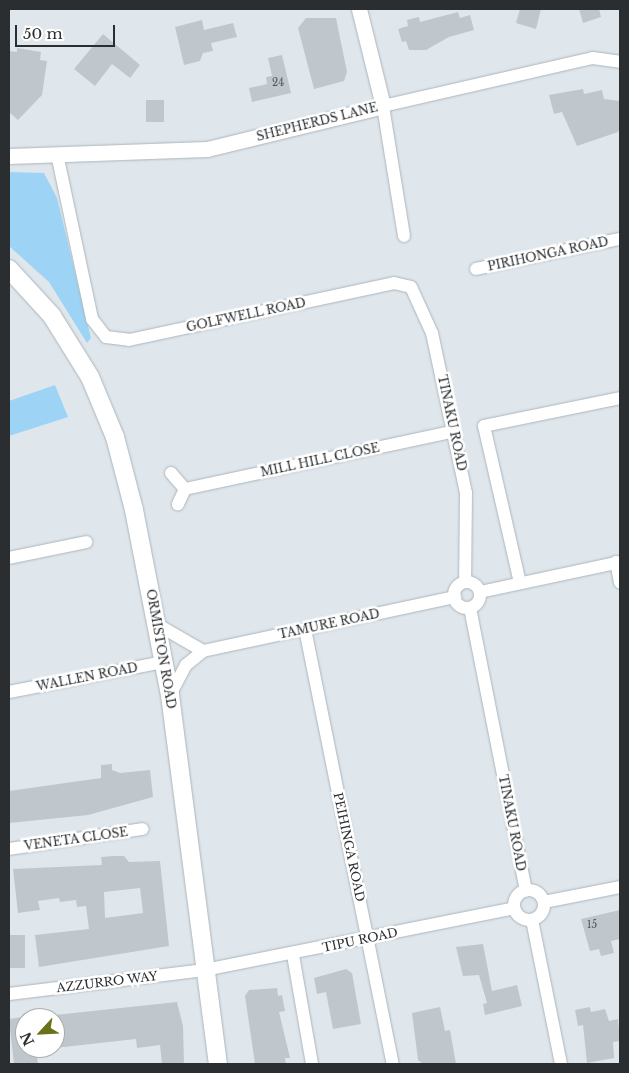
<!DOCTYPE html>
<html>
<head>
<meta charset="utf-8">
<style>
	body { margin:0 }
	#map { position:relative; width:629px; height:1073px; overflow:hidden; background:#dfe7ec; font-family:"Libre Baskerville",serif }
	div>[style] { position:absolute }
	[style*='--x'] { left:calc(var(--x)*1px); top:calc(var(--y)*1px); width:calc(var(--w)*1px); rotate:calc(var(--a)*1deg) }
	.green>* { inset:0; background:#9dd4f6 }
	.building>* { inset:0; background:#bfc7cc; transform-origin:0 0 }
	.roads { filter:drop-shadow(0 0 1px #adb5ba) drop-shadow(0 0 1px #adb5ba) }
	.minor>* { height:12px; margin:-6px; padding:0 6px; transform-origin:6px; border-radius:6px; background:#fff }
	.minor>.ring { margin:-6px; padding:0; box-sizing:content-box; background:none; border:12px solid #fff; border-radius:50% }
	.tertiary>* { height:15px; margin:-7.5px; padding:0 7.5px; transform-origin:7.5px; border-radius:7.5px; background:#fff }
	.secondary>* { height:18px; margin:-9px; padding:0 9px; transform-origin:9px; border-radius:9px; background:#fff }
	span { translate:-50% -50%; white-space:nowrap; text-align:center; line-height:1.15; -webkit-text-stroke:5px #fff; paint-order:stroke }
	.number-label { font-size:10px; color:#505457 }
	.number-label span { -webkit-text-stroke-width:0 }
	.street-label { font-size:12px; color:#2b2e30 }
	.frame { position:absolute; inset:0; border:10px solid #2b2e30; pointer-events:none }
	.north { position:absolute; left:15px; top:1008px; width:50px; height:50px; box-sizing:border-box; background:#fff; border:1px solid #aaabac; border-radius:50%; rotate:245deg; font-size:14px; font-weight:700; line-height:20px; text-align:center; color:#2b2e30 }
	.north::after { content:''; display:block; margin:auto; width:18px; height:22px; background:#6b7118; clip-path:polygon(50% 0,100% 100%,50% 72%,0 100%) }
	.scale { position:absolute; left:15px; top:25px; width:100px; height:22px; box-sizing:border-box; border:2px solid #2b2e30; border-top:0; padding-left:6px; font-size:15px; line-height:18px; white-space:nowrap; color:#2b2e30; -webkit-text-stroke:4px #fff; paint-order:stroke }
</style>
</head>
<body>
<div id="map">
	<div class="green">
		<i style="clip-path:polygon(9px 172px,44px 173px,57px 198px,91px 338px,87px 343px,49px 282px,9px 246px)"></i>
		<i style="clip-path:polygon(55px 385px,68px 417px,9px 436px,9px 401px)"></i>
	</div>
	<div class="building">
		<i style="clip-path:polygon(520px 9px,541px 9px,536px 29px,516px 23px)"></i>
		<i style="clip-path:polygon(579px 9px,599px 9px,601px 17px,583px 23px)"></i>
		<i style="clip-path:polygon(458px 12px,460px 18px,470px 15px,474px 30px,449px 37px,426px 50px,409px 50px,406px 41px,402px 42px,398px 29px,408px 26px,407px 20px,419px 17px,420px 22px)"></i>
		<i style="clip-path:polygon(306px 18px,336px 18px,347px 72px,344px 81px,314px 89px,298px 28px)"></i>
		<i style="clip-path:polygon(202px 20px,204px 30px,233px 23px,237px 37px,211px 43px,213px 51px,203px 53px,200px 61px,184px 65px,175px 27px)"></i>
		<i style="clip-path:polygon(103px 34px,140px 65px,130px 78px,112px 64px,95px 86px,74px 69px)"></i>
		<i style="clip-path:polygon(17px 48px,41px 52px,40px 60px,47px 61px,42px 95px,18px 120px,9px 112px,9px 51px,17px 52px)"></i>
		<i style="clip-path:polygon(282px 55px,291px 93px,252px 102px,249px 88px,267px 84px,266px 77px,272px 76px,268px 58px)"></i>
		<i style="clip-path:polygon(583px 89px,584px 94px,602px 90px,604px 99px,620px 101px,620px 127px,618px 132px,577px 146px,562px 112px,554px 114px,549px 95px)"></i>
		<i style="left:164px;top:100px;width:22px;height:18px;rotate:90deg"></i>
		<i style="clip-path:polygon(112px 764px,112px 770px,120px 773px,150px 770px,153px 797px,88px 815px,9px 823px,9px 791px,101px 778px,101px 765px)"></i>
		<i style="clip-path:polygon(evenodd,113px 856px,124px 856px,129px 862px,160px 861px,169px 946px,39px 967px,35px 935px,89px 929px,86px 906px,77px 907px,76px 900px,60px 902px,59px 898px,38px 901px,40px 910px,18px 913px,13px 869px,102px 865px,101px 857px,113px 856px,140px 888px,143px 913px,105px 918px,104px 892px,140px 888px)"></i>
		<i style="clip-path:polygon(620px 910px,620px 939px,611px 941px,614px 953px,601px 956px,599px 949px,590px 951px,581px 919px)"></i>
		<i style="left:25px;top:935px;width:33px;height:16px;rotate:90deg"></i>
		<i style="clip-path:polygon(483px 944px,492px 991px,517px 985px,522px 1006px,485px 1015px,483px 1004px,487px 1003px,479px 975px,463px 976px,456px 947px)"></i>
		<i style="clip-path:polygon(346px 969px,352px 973px,361px 1024px,333px 1029px,326px 992px,317px 994px,314px 978px)"></i>
		<i style="clip-path:polygon(277px 988px,278px 996px,282px 995px,285px 1011px,279px 1012px,290px 1058px,285px 1058px,286px 1064px,255px 1064px,245px 996px,249px 990px)"></i>
		<i style="clip-path:polygon(177px 1002px,183px 1026px,184px 1064px,162px 1064px,160px 1045px,137px 1048px,136px 1039px,55px 1048px,55px 1015px)"></i>
		<i style="clip-path:polygon(440px 1007px,445px 1031px,450px 1030px,456px 1064px,423px 1064px,418px 1060px,412px 1013px)"></i>
		<i style="clip-path:polygon(590px 1007px,591px 1012px,605px 1009px,609px 1021px,618px 1019px,620px 1041px,613px 1042px,614px 1058px,587px 1063px,583px 1025px,578px 1026px,575px 1010px)"></i>
		<i style="clip-path:polygon(23px 1017px,25px 1048px,36px 1048px,38px 1064px,14px 1064px,9px 1019px)"></i>
	</div>
	<div class="roads">
		<div class="minor">
			<i style="--x:57;--y:154;--w:169;--a:78"></i>
			<i style="--x:92;--y:319;--w:23;--a:52"></i>
			<i style="--x:106;--y:337;--w:23;--a:7"></i>
			<i style="--x:129;--y:340;--w:271;--a:-12.1"></i>
			<i style="--x:394;--y:283;--w:17;--a:13"></i>
			<i style="--x:411;--y:287;--w:51;--a:65.5"></i>
			<i style="--x:432;--y:333;--w:164;--a:78"></i>
			<i style="--x:466;--y:493;--w:89;--a:90.6"></i>
			<i style="--x:404;--y:236;--w:132;--a:-99.2"></i>
			<i style="--x:383;--y:106;--w:215;--a:-12.9"></i>
			<i style="--x:593;--y:58;--w:27;--a:8"></i>
			<i style="--x:476;--y:269;--w:147;--a:-11.8"></i>
			<i style="--x:171;--y:473;--w:21;--a:49"></i>
			<i style="--x:185;--y:489;--w:17;--a:115"></i>
			<i style="--x:185;--y:489;--w:276;--a:-12.1"></i>
			<i style="--x:9;--y:558;--w:79;--a:-11.7"></i>
			<i style="--x:616;--y:562;--w:21;--a:79"></i>
			<i class="ring" style="left:454px;top:582px;width:14px;height:14px"></i>
			<i style="--x:520;--y:583;--w:161;--a:-102.9"></i>
			<i style="--x:484;--y:426;--w:139;--a:-11.6"></i>
			<i style="--x:480;--y:592;--w:143;--a:-12.1"></i>
			<i style="--x:470;--y:608;--w:288;--a:78.8"></i>
			<i style="--x:158;--y:625;--w:52;--a:30"></i>
			<i style="--x:305;--y:629;--w:444;--a:78.6"></i>
			<i style="--x:9;--y:692;--w:158;--a:-11"></i>
			<i style="--x:170;--y:695;--w:34;--a:-62"></i>
			<i style="--x:186;--y:665;--w:22;--a:-39"></i>
			<i style="--x:203;--y:651;--w:258;--a:-12.1"></i>
			<i style="--x:9;--y:849;--w:135;--a:-8.5"></i>
			<i class="ring" style="left:514px;top:890px;width:18px;height:18px"></i>
			<i style="--x:544;--y:902;--w:77;--a:-11.2"></i>
			<i style="--x:532;--y:920;--w:147;--a:78.6"></i>
			<i style="--x:293;--y:955;--w:111;--a:80.1"></i>
			<i style="--x:9;--y:994;--w:197;--a:-7"></i>
			<i style="--x:205;--y:970;--w:315;--a:-11.3"></i>
		</div>
		<div class="tertiary">
			<i style="--x:9;--y:156;--w:198;--a:-2"></i>
			<i style="--x:207;--y:149;--w:181;--a:-13.7"></i>
			<i style="--x:383;--y:106;--w:100;--a:-103.9"></i>
		</div>
		<div class="secondary">
			<i style="--x:9;--y:269;--w:64;--a:47.5"></i>
			<i style="--x:52;--y:316;--w:72;--a:58.1"></i>
			<i style="--x:90;--y:377;--w:65;--a:67.4"></i>
			<i style="--x:115;--y:437;--w:75;--a:75.4"></i>
			<i style="--x:134;--y:510;--w:188;--a:79"></i>
			<i style="--x:170;--y:695;--w:372;--a:82.6"></i>
		</div>
	</div>
	<div class="number-label">
		<span style="left:278px;top:83px">24</span>
		<span style="left:592px;top:925px">15</span>
	</div>
	<div class="street-label">
		<span style="left:317px;top:122px;rotate:-14deg">SHEPHERDS LANE</span>
		<span style="left:548px;top:254px;rotate:-12deg">PIRIHONGA ROAD</span>
		<span style="left:246px;top:315px;rotate:-12deg">GOLFWELL ROAD</span>
		<span style="left:452px;top:423px;rotate:78deg">TINAKU ROAD</span>
		<span style="left:320px;top:460px;rotate:-12deg">MILL HILL CLOSE</span>
		<span style="left:329px;top:624px;rotate:-12deg">TAMURE ROAD</span>
		<span style="left:161px;top:649px;rotate:80deg">ORMISTON ROAD</span>
		<span style="left:87px;top:677px;rotate:-11deg">WALLEN ROAD</span>
		<span style="left:512px;top:823px;rotate:79deg">TINAKU ROAD</span>
		<span style="left:76px;top:839px;rotate:-8deg">VENETA CLOSE</span>
		<span style="left:349px;top:847px;rotate:78deg">PEIHINGA ROAD</span>
		<span style="left:360px;top:940px;rotate:-12deg">TIPU ROAD</span>
		<span style="left:107px;top:982px;rotate:-7deg">AZZURRO WAY</span>
	</div>
	<div class="frame"></div>
	<div class="north">N</div>
	<div class="scale">50 m</div>
</div>
</body>
</html>
